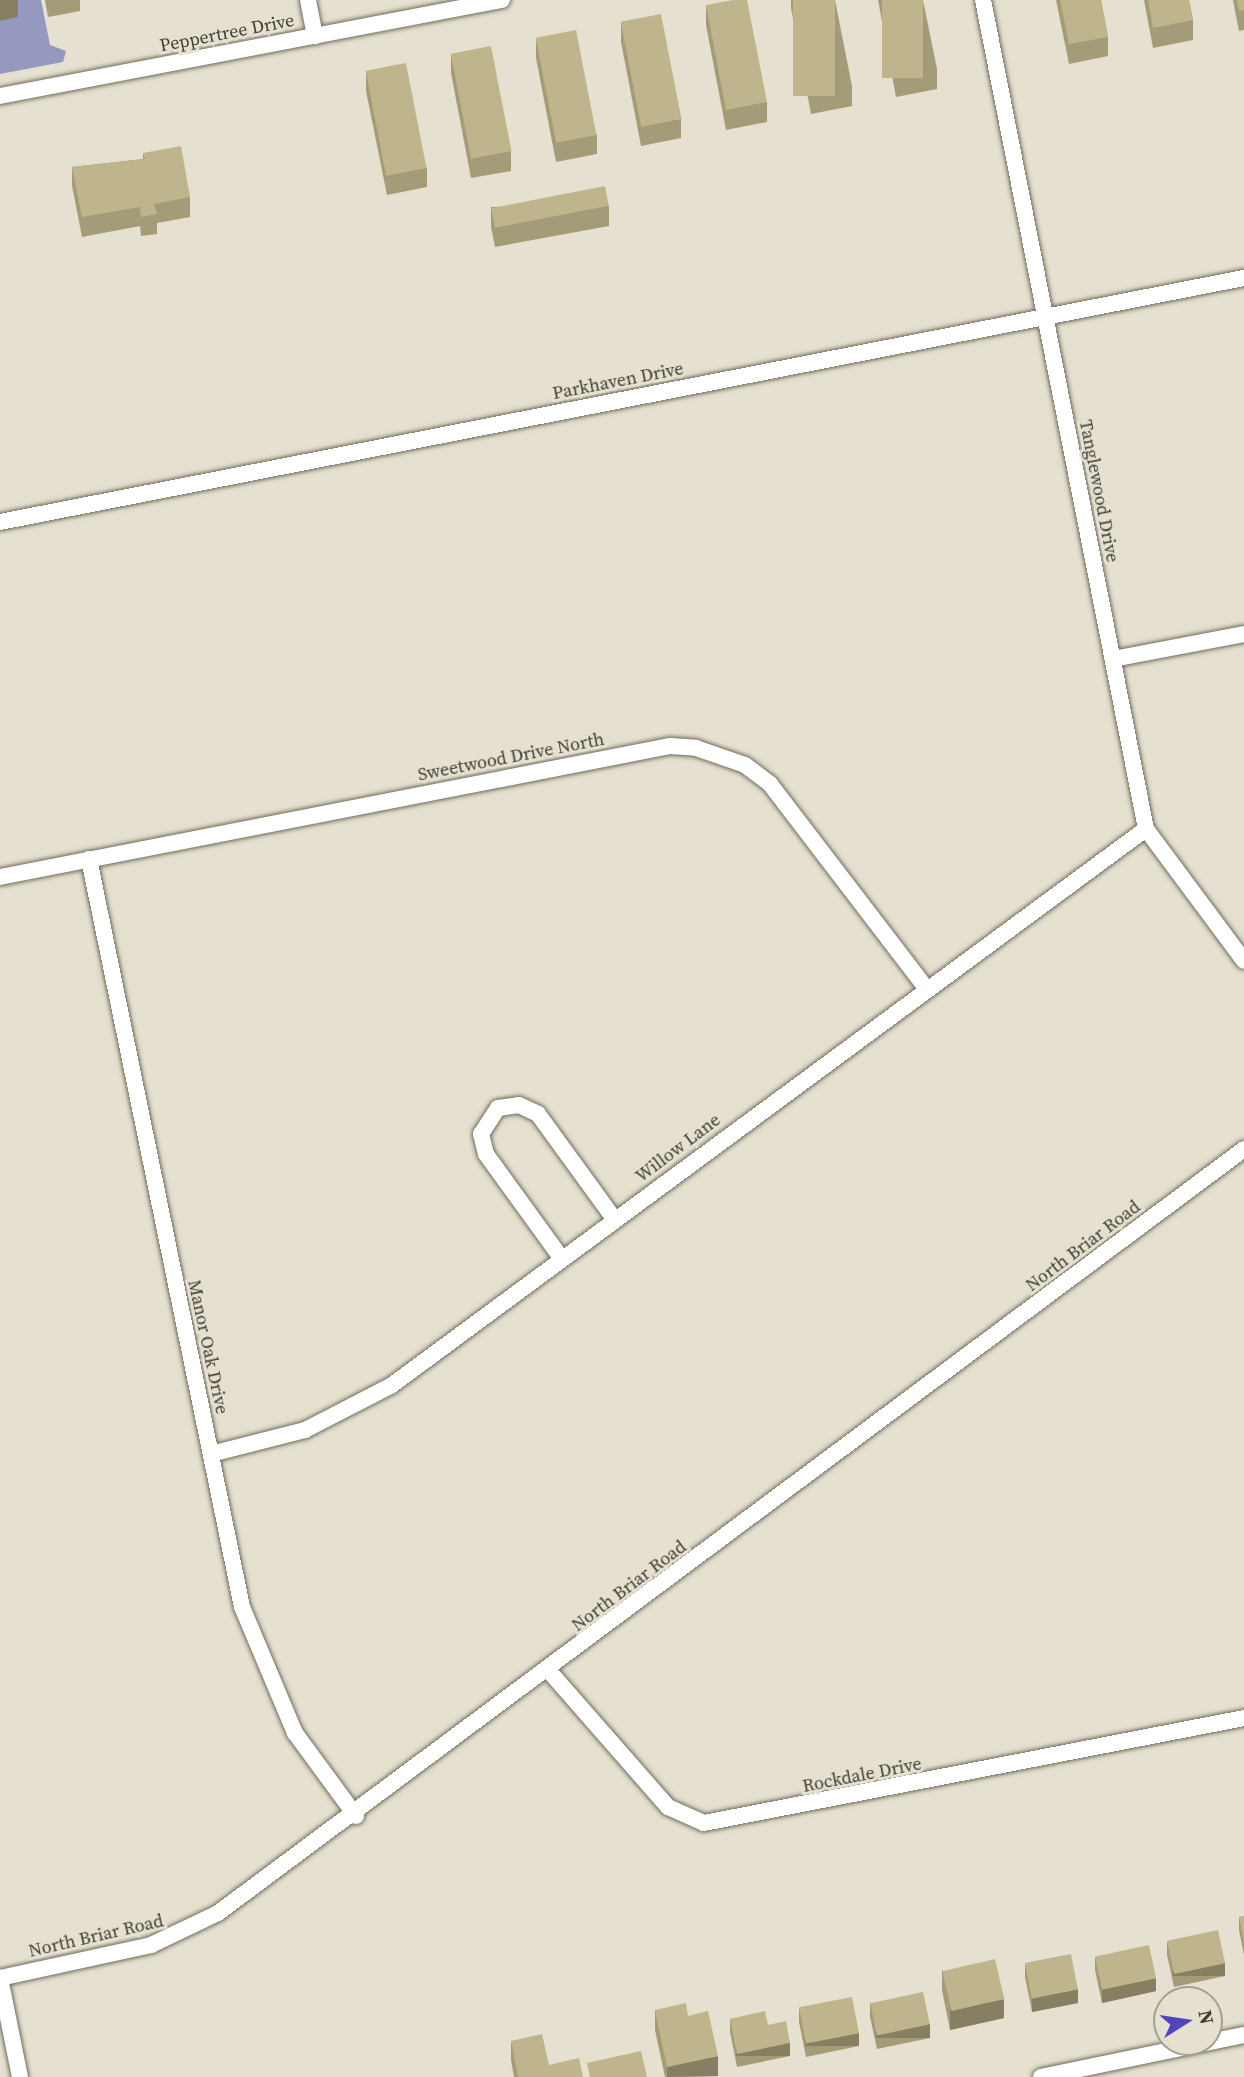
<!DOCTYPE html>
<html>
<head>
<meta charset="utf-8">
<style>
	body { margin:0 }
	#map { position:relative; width:1244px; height:2077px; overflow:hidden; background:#e5e0cf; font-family:"Source Serif 4",serif }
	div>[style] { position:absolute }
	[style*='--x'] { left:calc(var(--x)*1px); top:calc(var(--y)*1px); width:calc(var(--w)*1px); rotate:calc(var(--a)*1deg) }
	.forest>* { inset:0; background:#9598bf }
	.roads { filter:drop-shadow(0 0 2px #716d5e) drop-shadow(0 0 2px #716d5e) }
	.minor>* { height:16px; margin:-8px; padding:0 8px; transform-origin:8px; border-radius:8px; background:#fff }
	.wall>* { inset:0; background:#a49c78 }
	.shaded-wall>* { inset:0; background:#867f62; transform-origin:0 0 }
	.building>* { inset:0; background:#bfb58c; transform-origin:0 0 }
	span { translate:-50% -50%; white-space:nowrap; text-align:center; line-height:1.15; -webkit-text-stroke:6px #e5e0cf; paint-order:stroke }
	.street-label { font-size:18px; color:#3f3d36 }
	.north { position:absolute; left:1153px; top:1986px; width:70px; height:70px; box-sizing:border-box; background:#e5e0cf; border:2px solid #a39f92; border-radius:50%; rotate:78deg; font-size:19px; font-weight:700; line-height:28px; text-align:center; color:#3f3d36 }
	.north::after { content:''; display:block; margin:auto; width:24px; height:32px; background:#5045bc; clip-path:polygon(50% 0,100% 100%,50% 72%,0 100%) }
</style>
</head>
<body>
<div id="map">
	<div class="forest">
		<i style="clip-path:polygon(0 0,41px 0,50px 45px,66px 51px,63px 62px,0 74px)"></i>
	</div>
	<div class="roads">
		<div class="minor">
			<i style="--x:308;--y:0;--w:37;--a:79"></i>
			<i style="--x:983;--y:0;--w:845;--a:78.88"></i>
			<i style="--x:1146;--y:829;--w:164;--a:53.4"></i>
			<i style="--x:0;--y:96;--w:511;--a:-10.83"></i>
			<i style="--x:0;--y:522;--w:1268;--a:-11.1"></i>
			<i style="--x:1113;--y:659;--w:133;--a:-10.8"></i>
			<i style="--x:89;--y:859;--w:763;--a:78.44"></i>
			<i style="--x:242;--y:1607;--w:137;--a:67.2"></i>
			<i style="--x:295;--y:1733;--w:103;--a:53.7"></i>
			<i style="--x:0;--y:877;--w:683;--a:-11.06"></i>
			<i style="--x:670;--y:746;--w:26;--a:4"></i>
			<i style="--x:696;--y:748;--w:52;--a:19.1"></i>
			<i style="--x:745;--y:765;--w:31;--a:37"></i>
			<i style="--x:770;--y:784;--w:255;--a:52.6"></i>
			<i style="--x:562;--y:1259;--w:130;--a:-125.9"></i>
			<i style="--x:486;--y:1154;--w:21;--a:-104"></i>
			<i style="--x:481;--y:1134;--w:31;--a:-57"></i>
			<i style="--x:498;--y:1108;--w:21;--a:-8"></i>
			<i style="--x:519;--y:1105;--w:21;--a:25"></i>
			<i style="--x:538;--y:1114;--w:131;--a:54"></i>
			<i style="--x:211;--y:1454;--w:97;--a:-14.3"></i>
			<i style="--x:305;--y:1430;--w:98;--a:-27.3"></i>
			<i style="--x:392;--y:1385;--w:937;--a:-36.41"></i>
			<i style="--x:549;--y:1671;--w:181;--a:48.8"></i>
			<i style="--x:668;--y:1807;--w:39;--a:24"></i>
			<i style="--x:704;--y:1823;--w:550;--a:-11"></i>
			<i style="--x:0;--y:1978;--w:155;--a:-12.3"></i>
			<i style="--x:151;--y:1945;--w:74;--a:-25.5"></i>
			<i style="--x:218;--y:1913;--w:1279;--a:-36.67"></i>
			<i style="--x:0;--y:1978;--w:101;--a:78.6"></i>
			<i style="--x:1041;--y:2077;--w:207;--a:-11.7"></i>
		</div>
	</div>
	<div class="wall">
		<i style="clip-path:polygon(45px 0,80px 0,80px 11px,48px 17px)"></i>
		<i style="clip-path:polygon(791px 0,835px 0,852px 86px,852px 106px,811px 114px,791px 8px)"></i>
		<i style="clip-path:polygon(878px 0,923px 0,937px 69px,937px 89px,896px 97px)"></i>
		<i style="clip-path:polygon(1056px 0,1101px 0,1108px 37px,1108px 56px,1069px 64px)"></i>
		<i style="clip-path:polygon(1144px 0,1189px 0,1193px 20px,1193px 40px,1153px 48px)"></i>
		<i style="clip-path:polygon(1233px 0,1244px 0,1244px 30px,1239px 31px)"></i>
		<i style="clip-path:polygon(706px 5px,767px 102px,767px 122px,726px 130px,706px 25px)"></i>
		<i style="clip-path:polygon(621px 22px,681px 119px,681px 138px,641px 146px,621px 42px)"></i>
		<i style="clip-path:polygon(536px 39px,597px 135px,597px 154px,556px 162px,536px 58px)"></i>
		<i style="clip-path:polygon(451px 54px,511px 151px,511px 171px,471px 178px,451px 73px)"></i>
		<i style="clip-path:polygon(366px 71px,427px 168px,427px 187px,387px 195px,366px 91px)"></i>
		<i style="clip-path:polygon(143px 153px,190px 197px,190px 217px,157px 223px,157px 234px,141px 236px,140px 226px,82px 237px,72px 186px,72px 167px,143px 159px)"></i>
		<i style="clip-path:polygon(609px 206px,609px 226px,495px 247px,491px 227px,491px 207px)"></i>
		<i style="clip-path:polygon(1244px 1916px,1244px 1955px,1239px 1930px,1239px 1917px)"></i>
		<i style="clip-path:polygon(1167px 1942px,1225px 1976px,1174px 1987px,1167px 1955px)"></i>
		<i style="clip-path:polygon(1095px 1957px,1156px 1991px,1102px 2003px,1095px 1970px)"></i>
		<i style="clip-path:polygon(1025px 1964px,1078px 2003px,1032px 2012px,1025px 1977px)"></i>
		<i style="clip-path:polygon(942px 1970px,1004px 2018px,950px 2030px,942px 1990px)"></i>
		<i style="clip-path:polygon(870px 2003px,930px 2038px,877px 2049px,870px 2017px)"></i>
		<i style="clip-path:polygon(799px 2008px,859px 2046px,806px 2057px,799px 2022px)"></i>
		<i style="clip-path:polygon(655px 2010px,688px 2016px,718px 2076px,665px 2077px,655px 2030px)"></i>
		<i style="clip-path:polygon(730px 2019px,768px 2025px,790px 2056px,737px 2067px,730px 2032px)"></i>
		<i style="clip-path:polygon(511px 2041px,549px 2065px,583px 2077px,514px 2077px,511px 2060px)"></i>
	</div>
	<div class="shaded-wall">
		<i style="clip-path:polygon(0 0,18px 0,18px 17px,0 21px)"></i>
		<i style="left:1225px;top:1963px;width:13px;height:52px;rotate:90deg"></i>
		<i style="clip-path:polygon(1156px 1978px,1156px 1991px,1102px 2003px,1102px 1989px)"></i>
		<i style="clip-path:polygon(1078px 1989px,1078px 2003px,1032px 2012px,1032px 1999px)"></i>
		<i style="clip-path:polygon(1004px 1999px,1004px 2018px,950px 2030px,950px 2010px)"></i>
		<i style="left:930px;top:2024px;width:14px;height:54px;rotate:90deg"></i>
		<i style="left:859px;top:2033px;width:13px;height:54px;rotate:90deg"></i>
		<i style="left:790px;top:2043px;width:13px;height:54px;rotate:90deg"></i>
		<i style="clip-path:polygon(718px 2056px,718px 2076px,667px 2077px,667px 2067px)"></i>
	</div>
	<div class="building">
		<i style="clip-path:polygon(733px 0,747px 0,767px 102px,726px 110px,706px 5px)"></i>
		<i style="left:793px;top:0;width:42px;height:96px"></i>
		<i style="left:882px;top:0;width:41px;height:78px"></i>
		<i style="clip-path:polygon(1060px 0,1101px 0,1108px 37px,1069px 44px)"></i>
		<i style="clip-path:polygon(1148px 0,1189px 0,1193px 20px,1153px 28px)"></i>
		<i style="clip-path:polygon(1237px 0,1244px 0,1244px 10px,1239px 11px)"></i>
		<i style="left:661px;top:14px;width:107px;height:41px;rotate:79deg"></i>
		<i style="left:576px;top:30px;width:107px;height:41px;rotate:79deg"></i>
		<i style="left:491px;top:46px;width:107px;height:41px;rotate:79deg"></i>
		<i style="left:406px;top:63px;width:107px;height:41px;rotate:79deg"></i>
		<i style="clip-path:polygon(181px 146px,190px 197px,154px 204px,157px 214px,141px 217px,140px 207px,82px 217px,72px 167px,145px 159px,143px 153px)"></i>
		<i style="left:605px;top:186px;width:20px;height:116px;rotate:79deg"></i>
		<i style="clip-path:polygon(1244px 1916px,1244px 1942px,1239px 1917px)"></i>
		<i style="left:1218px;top:1930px;width:34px;height:52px;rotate:78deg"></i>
		<i style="left:1149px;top:1945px;width:34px;height:55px;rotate:78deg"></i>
		<i style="left:1071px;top:1954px;width:36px;height:47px;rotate:79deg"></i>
		<i style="left:995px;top:1959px;width:41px;height:54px;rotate:77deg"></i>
		<i style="left:923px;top:1992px;width:33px;height:54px;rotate:78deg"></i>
		<i style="left:852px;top:1997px;width:37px;height:54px;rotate:79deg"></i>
		<i style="clip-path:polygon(686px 2003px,688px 2016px,708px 2011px,718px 2056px,667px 2067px,655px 2010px)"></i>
		<i style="clip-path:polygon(765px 2011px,768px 2025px,786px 2021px,790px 2043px,737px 2054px,730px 2019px)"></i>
		<i style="clip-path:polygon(542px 2034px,549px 2065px,579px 2058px,583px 2077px,518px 2077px,511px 2041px)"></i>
		<i style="clip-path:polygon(641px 2051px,647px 2077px,590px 2077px,587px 2063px)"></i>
	</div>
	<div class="street-label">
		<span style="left:227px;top:33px;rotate:-11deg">Peppertree Drive</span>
		<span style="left:618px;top:381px;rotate:-11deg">Parkhaven Drive</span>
		<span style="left:1099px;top:491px;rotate:79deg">Tanglewood Drive</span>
		<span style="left:511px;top:757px;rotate:-11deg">Sweetwood Drive North</span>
		<span style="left:678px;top:1148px;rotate:-37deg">Willow Lane</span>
		<span style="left:1083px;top:1246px;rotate:-37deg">North Briar Road</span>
		<span style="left:208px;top:1347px;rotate:78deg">Manor Oak Drive</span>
		<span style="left:629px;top:1586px;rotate:-37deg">North Briar Road</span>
		<span style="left:862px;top:1775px;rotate:-11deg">Rockdale Drive</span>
		<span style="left:96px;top:1936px;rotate:-13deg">North Briar Road</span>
	</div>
	<div class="north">N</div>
</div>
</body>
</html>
